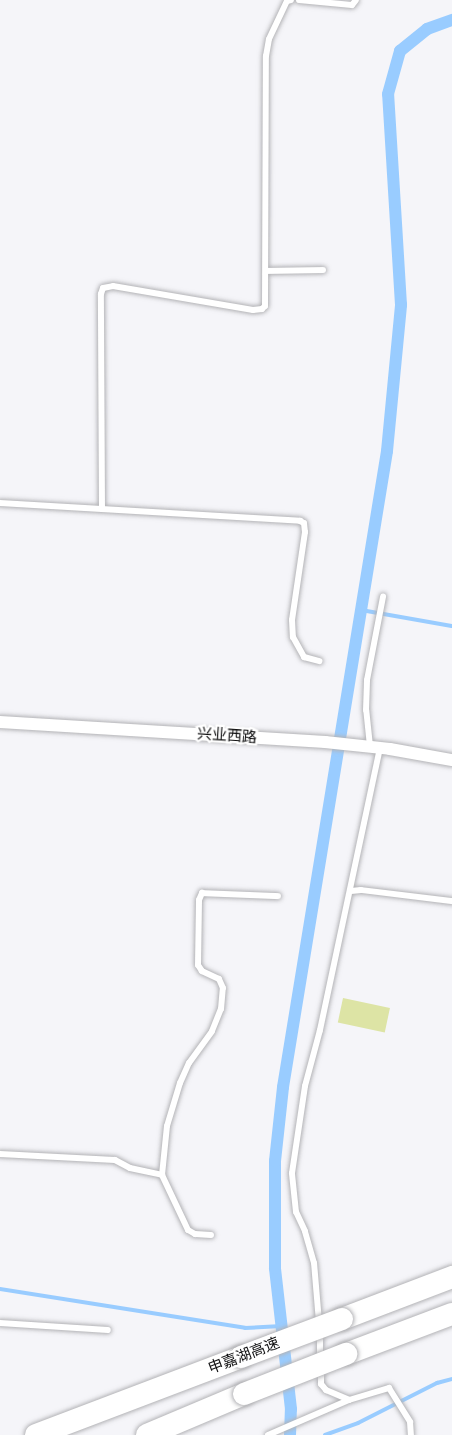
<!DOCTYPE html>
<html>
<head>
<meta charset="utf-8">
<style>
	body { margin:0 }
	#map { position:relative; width:452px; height:1435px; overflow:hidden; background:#f5f5f9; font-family:"Varela Round","Noto Sans SC",sans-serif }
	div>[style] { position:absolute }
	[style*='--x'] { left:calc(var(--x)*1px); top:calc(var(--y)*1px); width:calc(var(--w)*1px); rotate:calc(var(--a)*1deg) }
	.green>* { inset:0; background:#dde4a5; transform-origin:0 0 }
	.stream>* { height:4px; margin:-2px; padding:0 2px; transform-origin:2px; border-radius:2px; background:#9cf }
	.canal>* { height:12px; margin:-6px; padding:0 6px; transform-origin:6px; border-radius:6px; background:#9cf }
	.roads { filter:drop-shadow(0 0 2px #b3b3b6) drop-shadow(0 0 2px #b3b3b6) }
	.lane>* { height:6px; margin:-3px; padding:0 3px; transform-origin:3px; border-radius:3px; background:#fff }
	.street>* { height:12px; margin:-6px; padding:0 6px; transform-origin:6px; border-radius:6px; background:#fff }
	.highway>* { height:22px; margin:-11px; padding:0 11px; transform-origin:11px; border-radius:11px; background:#fff }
	.bridges { filter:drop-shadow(0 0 2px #b3b3b6) drop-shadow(0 0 2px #b3b3b6) }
	.highway-bridge>* { height:22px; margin:-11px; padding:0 11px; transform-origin:11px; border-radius:11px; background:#fff }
	span { translate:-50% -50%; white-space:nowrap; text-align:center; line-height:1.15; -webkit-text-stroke:4.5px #fff; paint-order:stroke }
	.street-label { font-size:15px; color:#0f0f10 }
</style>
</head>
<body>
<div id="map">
	<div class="green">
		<i style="left:343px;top:998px;width:48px;height:25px;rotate:12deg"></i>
	</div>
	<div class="stream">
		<i style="--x:361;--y:610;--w:92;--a:10"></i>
		<i style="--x:0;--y:1289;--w:248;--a:9"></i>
		<i style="--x:245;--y:1328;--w:37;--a:-3"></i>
		<i style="--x:325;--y:1435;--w:35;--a:-20"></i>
		<i style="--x:358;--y:1423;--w:89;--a:-26.9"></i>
		<i style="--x:437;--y:1383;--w:16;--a:-15"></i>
	</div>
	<div class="canal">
		<i style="--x:290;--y:1435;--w:26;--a:-88"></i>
		<i style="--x:291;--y:1409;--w:142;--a:-96.5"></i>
		<i style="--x:275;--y:1268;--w:107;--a:-90"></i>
		<i style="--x:275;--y:1161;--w:74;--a:-83.8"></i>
		<i style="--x:283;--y:1087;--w:644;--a:-80.71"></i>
		<i style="--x:387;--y:451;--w:147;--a:-84.5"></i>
		<i style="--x:401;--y:305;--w:211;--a:-93.5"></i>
		<i style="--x:388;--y:94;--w:45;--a:-74.4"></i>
		<i style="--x:400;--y:51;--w:35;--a:-39"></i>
		<i style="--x:427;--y:29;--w:27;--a:-20"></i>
	</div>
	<div class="roads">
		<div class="lane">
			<i style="--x:299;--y:0;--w:53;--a:5.4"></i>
			<i style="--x:352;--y:5;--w:6;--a:-51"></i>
			<i style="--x:266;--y:271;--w:57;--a:-1"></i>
			<i style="--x:0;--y:503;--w:301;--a:3.4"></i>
			<i style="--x:300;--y:521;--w:4;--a:27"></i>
			<i style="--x:304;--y:523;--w:9;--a:84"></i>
			<i style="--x:305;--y:532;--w:89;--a:98.4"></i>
			<i style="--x:292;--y:620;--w:17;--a:87"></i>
			<i style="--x:293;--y:637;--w:23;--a:61"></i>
			<i style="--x:304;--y:657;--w:16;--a:15"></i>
			<i style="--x:102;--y:509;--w:215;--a:-90.3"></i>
			<i style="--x:101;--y:294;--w:6;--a:-72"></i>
			<i style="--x:103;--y:288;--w:10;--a:-11"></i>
			<i style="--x:113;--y:286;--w:142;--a:9.7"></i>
			<i style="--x:253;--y:310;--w:9;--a:-6"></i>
			<i style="--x:262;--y:309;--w:4;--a:-45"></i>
			<i style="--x:265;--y:306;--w:250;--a:-89.8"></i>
			<i style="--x:266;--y:56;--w:17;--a:-80"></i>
			<i style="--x:269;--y:39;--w:42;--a:-64.7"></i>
			<i style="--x:287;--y:1;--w:4;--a:-14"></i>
			<i style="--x:370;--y:746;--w:36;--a:-96"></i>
			<i style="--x:366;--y:710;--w:30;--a:-88"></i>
			<i style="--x:367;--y:680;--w:85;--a:-79.1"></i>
			<i style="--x:351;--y:891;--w:10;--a:-6"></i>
			<i style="--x:361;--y:890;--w:92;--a:6.9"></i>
			<i style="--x:0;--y:1154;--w:115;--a:3"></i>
			<i style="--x:115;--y:1160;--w:17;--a:28"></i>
			<i style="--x:130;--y:1168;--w:33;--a:12"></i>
			<i style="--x:211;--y:1235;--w:16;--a:-176"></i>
			<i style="--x:195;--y:1234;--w:8;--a:-150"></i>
			<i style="--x:188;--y:1230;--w:61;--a:-115.3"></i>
			<i style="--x:162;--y:1175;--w:49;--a:-84.2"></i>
			<i style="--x:167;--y:1126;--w:45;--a:-73.2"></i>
			<i style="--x:180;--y:1083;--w:22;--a:-66"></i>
			<i style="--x:189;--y:1063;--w:39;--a:-54"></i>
			<i style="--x:212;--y:1031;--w:24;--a:-68"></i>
			<i style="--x:221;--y:1009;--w:21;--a:-85"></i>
			<i style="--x:223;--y:988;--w:10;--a:-114"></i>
			<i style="--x:219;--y:979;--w:19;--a:-155"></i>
			<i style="--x:202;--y:971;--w:7;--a:-124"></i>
			<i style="--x:198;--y:965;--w:65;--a:-89.1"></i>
			<i style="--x:199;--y:900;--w:8;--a:-67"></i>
			<i style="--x:202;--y:893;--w:76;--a:2.3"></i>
			<i style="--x:319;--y:1322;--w:59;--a:-94.8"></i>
			<i style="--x:314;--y:1263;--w:33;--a:-106"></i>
			<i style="--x:305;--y:1231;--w:21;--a:-115"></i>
			<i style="--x:296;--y:1212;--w:39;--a:-96"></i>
			<i style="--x:292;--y:1173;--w:88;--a:-81.5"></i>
			<i style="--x:305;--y:1086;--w:58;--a:-75"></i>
			<i style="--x:320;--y:1030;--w:288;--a:-78"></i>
			<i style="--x:0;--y:1323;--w:108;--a:3.7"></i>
			<i style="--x:320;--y:1332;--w:26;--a:90"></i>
			<i style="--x:321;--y:1368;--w:16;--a:90"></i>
			<i style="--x:321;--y:1384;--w:8;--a:50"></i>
			<i style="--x:326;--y:1390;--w:25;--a:23"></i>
			<i style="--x:268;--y:1435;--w:88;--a:-23.4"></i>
			<i style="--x:349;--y:1400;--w:42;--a:-16.7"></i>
			<i style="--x:389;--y:1388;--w:40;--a:58"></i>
			<i style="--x:410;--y:1422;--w:13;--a:86"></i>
		</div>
		<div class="street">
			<i style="--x:0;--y:722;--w:326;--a:3.5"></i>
			<i style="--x:325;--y:742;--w:65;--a:6.1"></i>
			<i style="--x:390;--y:749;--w:63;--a:10.1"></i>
		</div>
		<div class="highway">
			<i style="--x:342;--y:1319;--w:118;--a:-20.9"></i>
			<i style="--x:346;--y:1354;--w:113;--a:-20.7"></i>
			<i style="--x:36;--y:1435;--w:219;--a:-20.8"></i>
			<i style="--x:147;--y:1435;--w:105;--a:-22.9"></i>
		</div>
	</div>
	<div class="bridges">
		<div class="highway-bridge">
			<i style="--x:241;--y:1357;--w:108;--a:-20.6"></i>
			<i style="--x:244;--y:1394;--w:110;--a:-21.4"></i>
		</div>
	</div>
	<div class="street-label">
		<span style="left:227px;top:736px;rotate:4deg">兴业西路</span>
		<span style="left:244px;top:1356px;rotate:-21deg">申嘉湖高速</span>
	</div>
</div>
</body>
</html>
